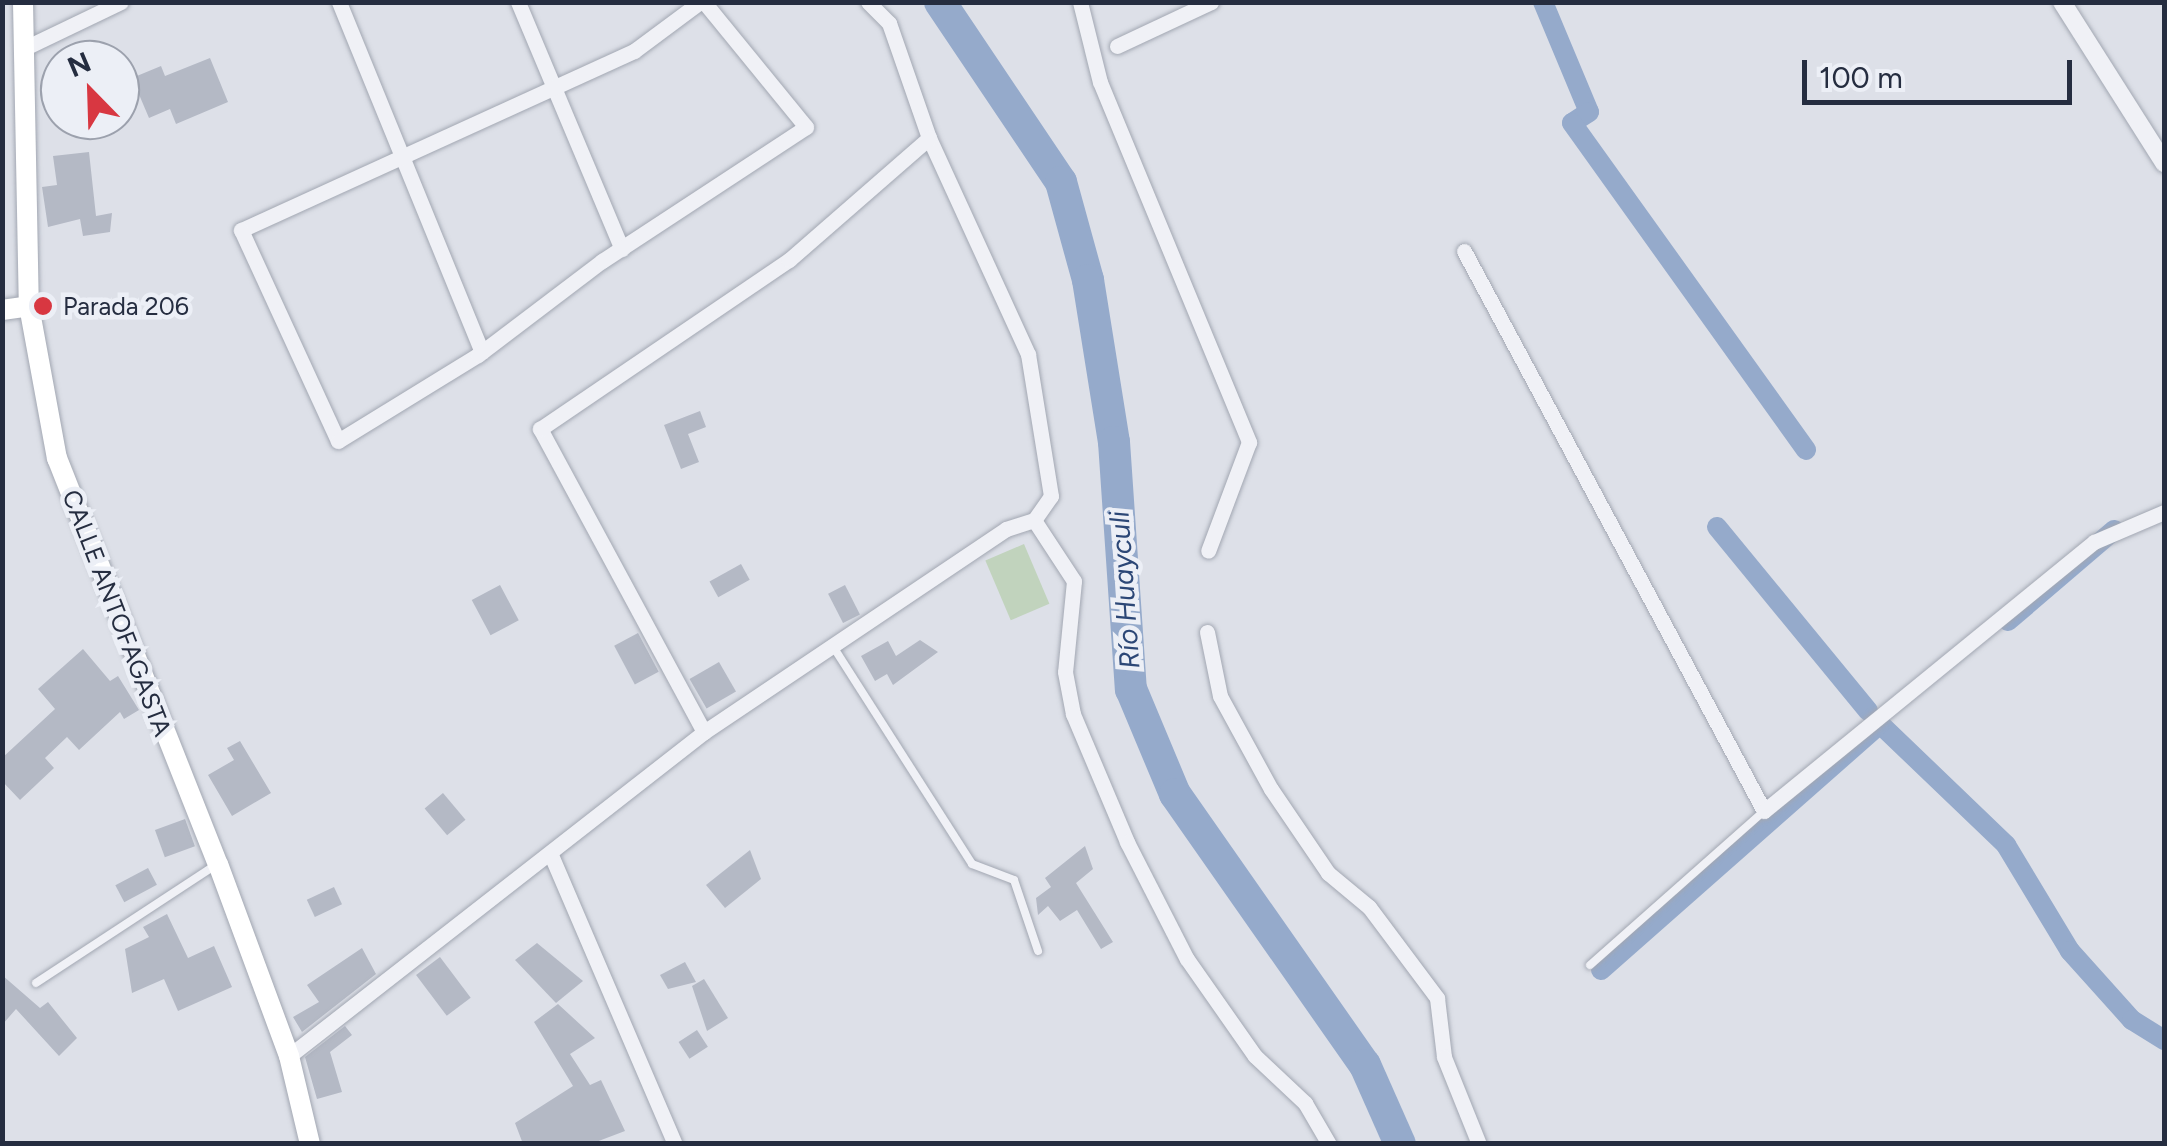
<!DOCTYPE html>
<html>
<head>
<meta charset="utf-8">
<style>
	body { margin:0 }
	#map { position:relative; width:2167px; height:1146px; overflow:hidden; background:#dde0e8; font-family:Figtree,sans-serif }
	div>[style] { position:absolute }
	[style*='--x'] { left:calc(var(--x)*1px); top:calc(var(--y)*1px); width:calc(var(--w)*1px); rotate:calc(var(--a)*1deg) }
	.green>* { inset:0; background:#c1d3bd; transform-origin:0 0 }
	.canal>* { height:20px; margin:-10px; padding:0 10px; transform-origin:10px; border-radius:10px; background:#95aacb }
	.river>* { height:32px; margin:-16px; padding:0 16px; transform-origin:16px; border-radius:16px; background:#95aacb }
	.building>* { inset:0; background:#b4b9c5; transform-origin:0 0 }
	.roads { filter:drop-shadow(0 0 2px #a2a7b2) drop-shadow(0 0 2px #a2a7b2) }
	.service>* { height:8px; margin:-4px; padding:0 4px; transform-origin:4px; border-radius:4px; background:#f0f1f6 }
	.minor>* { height:15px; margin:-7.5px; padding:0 7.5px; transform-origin:7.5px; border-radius:7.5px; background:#f0f1f6 }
	.tertiary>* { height:18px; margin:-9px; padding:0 9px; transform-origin:9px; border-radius:9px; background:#f0f1f6 }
	.secondary>* { height:20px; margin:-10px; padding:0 10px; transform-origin:10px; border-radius:10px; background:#fff }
	.dots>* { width:28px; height:28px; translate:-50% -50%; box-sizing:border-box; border:5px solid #eceff6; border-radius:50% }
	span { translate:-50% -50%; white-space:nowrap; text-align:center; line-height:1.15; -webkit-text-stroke:9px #eceff6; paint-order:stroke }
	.poi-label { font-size:25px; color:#252d40 }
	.left { translate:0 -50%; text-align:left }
	.street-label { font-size:25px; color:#252d40 }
	.water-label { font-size:28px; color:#2c4776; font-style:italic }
	.frame { position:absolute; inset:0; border:5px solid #252d40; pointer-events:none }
	.north { position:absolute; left:40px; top:40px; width:100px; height:100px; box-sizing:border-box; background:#eceff6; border:2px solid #9ca1ad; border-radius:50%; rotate:337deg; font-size:28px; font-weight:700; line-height:40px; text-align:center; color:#252d40 }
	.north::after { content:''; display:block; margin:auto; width:35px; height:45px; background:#d83741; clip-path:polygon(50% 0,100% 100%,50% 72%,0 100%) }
	.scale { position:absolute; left:1802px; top:60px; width:270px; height:45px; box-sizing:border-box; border:5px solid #252d40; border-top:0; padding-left:12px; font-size:30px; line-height:35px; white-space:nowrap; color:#252d40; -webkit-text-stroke:8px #eceff6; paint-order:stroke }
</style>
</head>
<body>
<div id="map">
	<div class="green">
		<i style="left:1024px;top:544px;width:65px;height:42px;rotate:67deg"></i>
	</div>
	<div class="canal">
		<i style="--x:1543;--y:2;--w:119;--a:67.3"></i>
		<i style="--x:1589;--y:112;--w:20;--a:147"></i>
		<i style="--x:1572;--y:123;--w:402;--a:54.4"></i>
		<i style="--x:1717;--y:527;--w:238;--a:50.6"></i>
		<i style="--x:2008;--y:621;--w:140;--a:-40.6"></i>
		<i style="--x:1880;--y:724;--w:175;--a:43.8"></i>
		<i style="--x:2006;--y:845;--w:124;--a:58.9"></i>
		<i style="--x:2070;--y:951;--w:93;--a:48.1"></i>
		<i style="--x:2132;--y:1020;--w:38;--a:32"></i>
		<i style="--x:1601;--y:970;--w:372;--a:-41.4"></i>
	</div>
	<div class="river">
		<i style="--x:940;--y:2;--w:217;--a:56.1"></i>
		<i style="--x:1061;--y:182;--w:102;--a:74.6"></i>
		<i style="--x:1088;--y:280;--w:164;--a:80.9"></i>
		<i style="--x:1114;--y:442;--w:248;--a:86.1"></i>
		<i style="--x:1131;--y:689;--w:114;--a:67.3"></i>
		<i style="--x:1175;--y:794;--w:331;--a:55"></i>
		<i style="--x:1365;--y:1065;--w:86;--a:66.1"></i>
	</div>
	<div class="building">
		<i style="clip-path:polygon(210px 58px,228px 102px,176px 124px,170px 109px,149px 118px,132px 78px,161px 66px,165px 76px)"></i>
		<i style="clip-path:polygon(89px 152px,96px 216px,112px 213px,110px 232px,83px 236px,80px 219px,48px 227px,42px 187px,57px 185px,53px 156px)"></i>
		<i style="clip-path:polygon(700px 411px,706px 427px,688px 434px,699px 462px,681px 469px,664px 425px)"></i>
		<i style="left:741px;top:564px;width:18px;height:36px;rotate:61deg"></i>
		<i style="left:500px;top:585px;width:40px;height:32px;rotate:62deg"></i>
		<i style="left:845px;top:585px;width:33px;height:19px;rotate:63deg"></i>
		<i style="left:638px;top:633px;width:44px;height:27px;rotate:62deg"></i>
		<i style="clip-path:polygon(920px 640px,938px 652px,893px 685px,887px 674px,875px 681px,861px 656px,888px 641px,896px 656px)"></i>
		<i style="clip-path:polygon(83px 649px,110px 681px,118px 676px,139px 710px,124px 719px,120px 712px,79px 750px,67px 737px,45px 758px,54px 768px,20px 800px,2px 781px,2px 758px,55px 709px,38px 689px)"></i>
		<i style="left:719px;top:662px;width:34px;height:34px;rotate:60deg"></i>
		<i style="clip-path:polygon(240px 741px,271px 793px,232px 816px,208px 775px,234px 760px,227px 748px)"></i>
		<i style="left:443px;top:793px;width:35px;height:24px;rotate:50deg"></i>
		<i style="left:185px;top:819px;width:29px;height:32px;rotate:70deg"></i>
		<i style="clip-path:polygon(1085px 846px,1093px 869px,1076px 883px,1113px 942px,1101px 949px,1077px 910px,1060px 921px,1048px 906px,1038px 915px,1036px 898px,1051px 887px,1045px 878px)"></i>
		<i style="clip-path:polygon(750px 850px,761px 879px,725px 908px,706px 885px)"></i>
		<i style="left:148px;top:868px;width:19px;height:37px;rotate:62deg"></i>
		<i style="left:334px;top:887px;width:19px;height:30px;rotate:65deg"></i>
		<i style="clip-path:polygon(167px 914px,188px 958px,214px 946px,232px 987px,178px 1011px,164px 979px,132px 993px,125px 949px,149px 937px,143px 927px)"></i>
		<i style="clip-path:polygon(537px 943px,583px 981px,556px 1003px,515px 960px)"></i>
		<i style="clip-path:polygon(362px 948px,376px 974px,302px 1032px,293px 1017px,319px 1002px,307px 985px)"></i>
		<i style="left:440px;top:957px;width:51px;height:30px;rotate:53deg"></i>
		<i style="clip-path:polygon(685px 962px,696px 982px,668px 989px,660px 975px)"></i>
		<i style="clip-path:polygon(2px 975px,40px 1008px,48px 1002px,77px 1038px,59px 1056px,16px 1009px,2px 1025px)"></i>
		<i style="clip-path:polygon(704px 979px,728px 1018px,707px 1031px,692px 986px)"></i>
		<i style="clip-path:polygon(558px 1004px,595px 1038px,570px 1054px,590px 1085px,601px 1080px,625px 1131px,596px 1142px,523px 1144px,515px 1123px,573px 1086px,534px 1022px)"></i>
		<i style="clip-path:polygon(345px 1026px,352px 1035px,330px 1052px,342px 1092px,317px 1099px,305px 1057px)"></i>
		<i style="left:697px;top:1030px;width:20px;height:22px;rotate:57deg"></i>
	</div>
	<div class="roads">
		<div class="service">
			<i style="--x:834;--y:648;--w:256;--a:57.4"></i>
			<i style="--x:972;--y:864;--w:45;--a:20.9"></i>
			<i style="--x:1014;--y:880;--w:75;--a:71.3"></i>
			<i style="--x:1590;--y:965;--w:232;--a:-41.5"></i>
			<i style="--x:36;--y:983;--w:213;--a:-33.3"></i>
		</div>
		<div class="minor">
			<i style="--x:339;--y:2;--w:378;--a:67.8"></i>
			<i style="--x:518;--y:2;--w:268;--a:67.2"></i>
			<i style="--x:700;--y:2;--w:82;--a:143.4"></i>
			<i style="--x:634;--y:51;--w:432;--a:155.5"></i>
			<i style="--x:241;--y:230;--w:232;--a:65.3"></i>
			<i style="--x:338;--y:441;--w:164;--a:-31.6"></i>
			<i style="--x:478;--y:355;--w:156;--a:-37.2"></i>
			<i style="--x:602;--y:261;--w:244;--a:-33.3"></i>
			<i style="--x:806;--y:127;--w:161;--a:-129.2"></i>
			<i style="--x:868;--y:2;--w:30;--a:45"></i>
			<i style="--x:889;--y:23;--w:122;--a:70.8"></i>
			<i style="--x:929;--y:138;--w:238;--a:65.4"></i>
			<i style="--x:1028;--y:354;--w:144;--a:80.8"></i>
			<i style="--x:1051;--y:496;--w:29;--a:125"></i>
			<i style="--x:1080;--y:2;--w:82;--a:76"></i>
			<i style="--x:1100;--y:82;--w:390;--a:67.5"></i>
			<i style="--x:1249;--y:442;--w:116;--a:110.6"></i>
			<i style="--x:1117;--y:46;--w:104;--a:-25.1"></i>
			<i style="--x:27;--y:47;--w:104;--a:-25.6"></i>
			<i style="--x:1464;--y:251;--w:635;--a:61.82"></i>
			<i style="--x:1764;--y:811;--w:426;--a:-39.2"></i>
			<i style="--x:2094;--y:542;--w:76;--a:-23.2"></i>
			<i style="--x:1207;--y:632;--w:65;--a:78.5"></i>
			<i style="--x:1220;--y:696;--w:106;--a:61.3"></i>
			<i style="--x:1271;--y:789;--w:102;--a:55.8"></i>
			<i style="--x:1328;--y:873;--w:53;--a:39.7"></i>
			<i style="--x:1369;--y:907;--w:114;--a:53.2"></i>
			<i style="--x:1437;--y:998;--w:59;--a:83.2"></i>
			<i style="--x:1444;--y:1057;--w:94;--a:68.1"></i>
			<i style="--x:704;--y:732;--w:345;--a:-118.4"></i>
			<i style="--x:540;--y:429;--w:301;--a:-34.2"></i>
			<i style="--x:789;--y:260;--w:186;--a:-41.1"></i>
			<i style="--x:551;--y:855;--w:314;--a:66.8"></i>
			<i style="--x:289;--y:1056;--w:526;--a:-37.98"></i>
			<i style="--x:704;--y:732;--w:364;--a:-33.9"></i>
			<i style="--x:1006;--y:529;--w:29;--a:-18"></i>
			<i style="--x:1034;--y:520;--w:73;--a:56.7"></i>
			<i style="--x:1074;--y:581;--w:91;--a:95.6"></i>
			<i style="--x:1065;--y:672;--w:43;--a:79.2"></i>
			<i style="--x:1073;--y:714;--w:139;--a:67.1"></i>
			<i style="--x:1127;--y:842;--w:131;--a:62.9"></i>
			<i style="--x:1187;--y:959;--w:118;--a:55"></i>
			<i style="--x:1255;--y:1056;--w:69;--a:43.2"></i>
			<i style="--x:1305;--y:1103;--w:48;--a:59.7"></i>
		</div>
		<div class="tertiary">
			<i style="--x:2062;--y:2;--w:191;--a:57.6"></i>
		</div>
		<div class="secondary">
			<i style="--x:23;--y:2;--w:304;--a:88.9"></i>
			<i style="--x:29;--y:306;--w:155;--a:79.6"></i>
			<i style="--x:57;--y:458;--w:437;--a:68.4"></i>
			<i style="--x:218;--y:864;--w:205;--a:69.7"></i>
			<i style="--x:289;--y:1056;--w:90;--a:76.6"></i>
			<i style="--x:2;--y:310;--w:27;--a:-8"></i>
		</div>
	</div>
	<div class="dots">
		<i style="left:43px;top:306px;background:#d83741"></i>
	</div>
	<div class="poi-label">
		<span class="left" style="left:63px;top:306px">Parada 206</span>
	</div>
	<div class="street-label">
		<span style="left:117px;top:613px;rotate:69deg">CALLE ANTOFAGASTA</span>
	</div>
	<div class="water-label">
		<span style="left:1124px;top:590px;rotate:-94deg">Río Huayculi</span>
	</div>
	<div class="frame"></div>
	<div class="north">N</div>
	<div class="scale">100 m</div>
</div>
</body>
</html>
